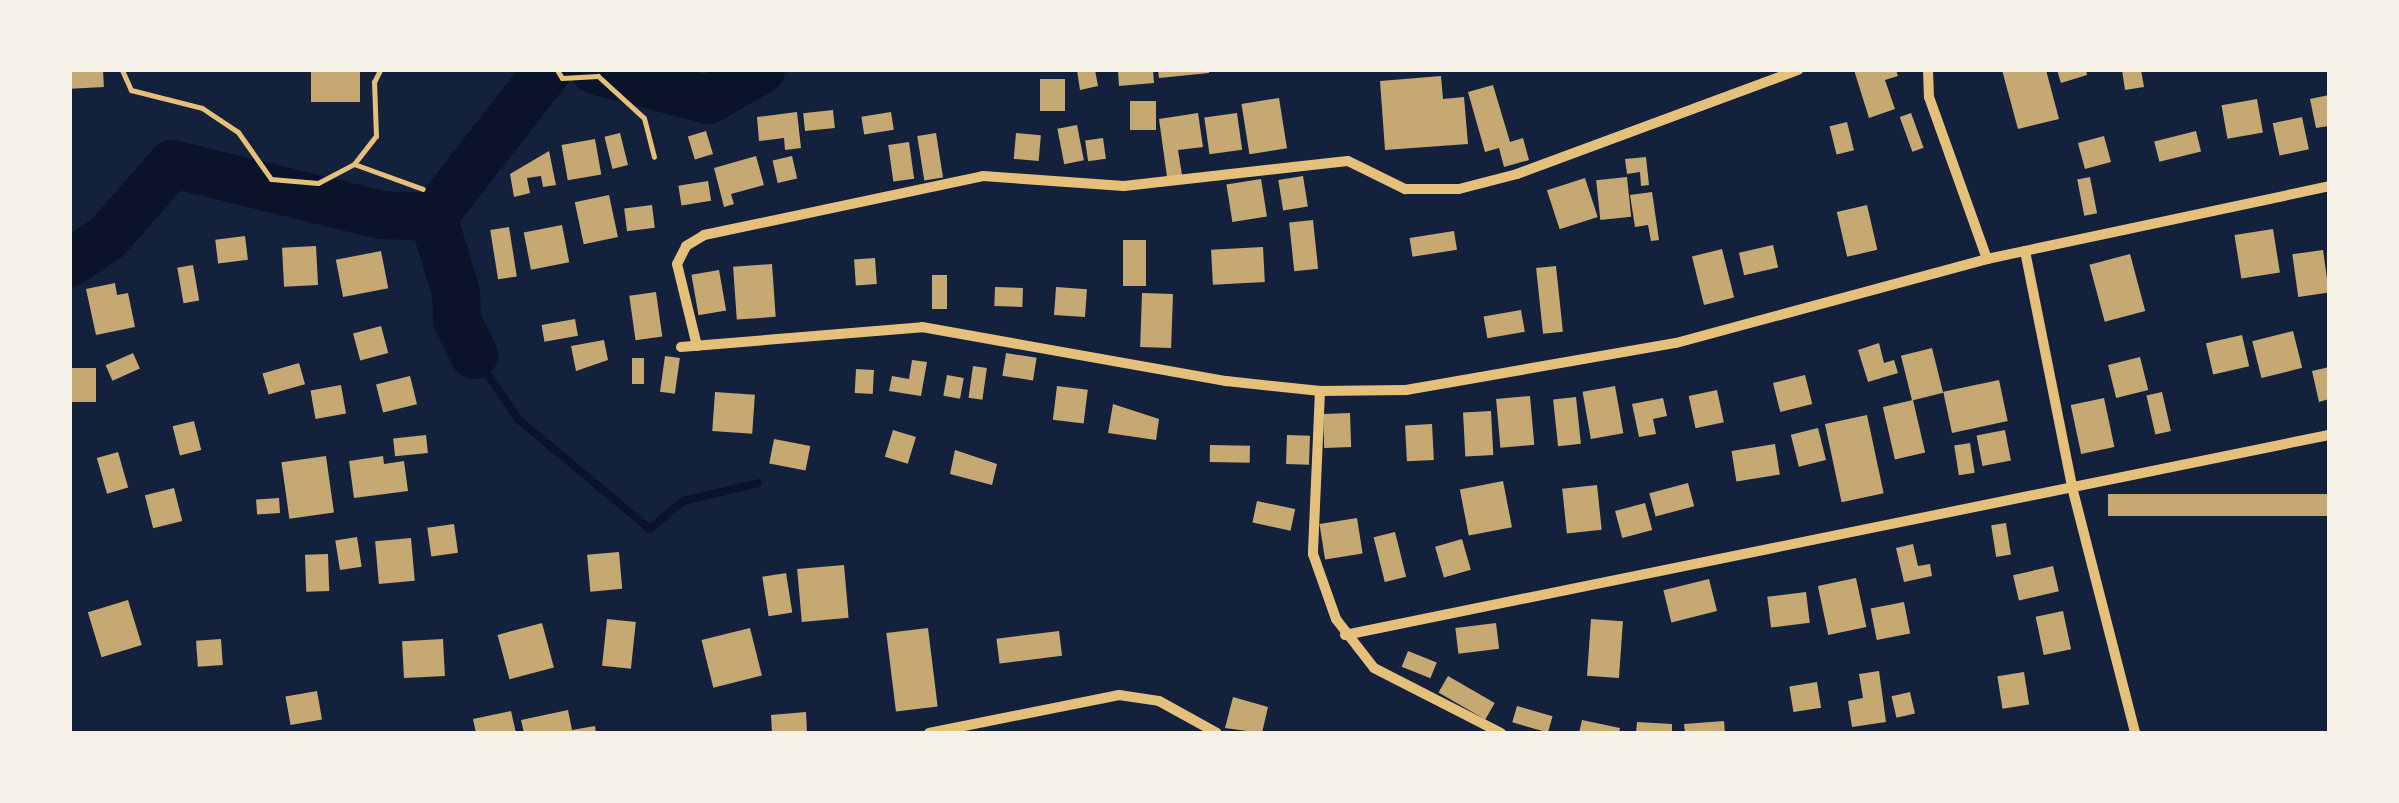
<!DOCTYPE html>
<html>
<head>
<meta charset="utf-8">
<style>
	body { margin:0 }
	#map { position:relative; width:2399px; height:803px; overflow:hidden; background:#14213d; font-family:Montserrat,sans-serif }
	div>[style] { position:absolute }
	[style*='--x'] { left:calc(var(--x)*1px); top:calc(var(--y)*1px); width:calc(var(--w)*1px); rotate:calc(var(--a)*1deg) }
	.stream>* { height:8px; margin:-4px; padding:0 4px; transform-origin:4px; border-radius:4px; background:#0b132b }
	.river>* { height:48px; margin:-24px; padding:0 24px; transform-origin:24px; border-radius:24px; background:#0b132b }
	.building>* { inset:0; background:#c6a872; transform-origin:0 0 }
	.path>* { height:5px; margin:-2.5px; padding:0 2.5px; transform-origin:2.5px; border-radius:2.5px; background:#e5c07b }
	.minor>* { height:10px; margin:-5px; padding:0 5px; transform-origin:5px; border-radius:5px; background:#e5c07b }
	span { translate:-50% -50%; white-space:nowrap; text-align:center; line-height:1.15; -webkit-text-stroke:10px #f6f1e7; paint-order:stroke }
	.frame { position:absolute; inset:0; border:72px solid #f6f1e7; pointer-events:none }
</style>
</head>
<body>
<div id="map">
	<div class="stream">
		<i style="--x:474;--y:355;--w:79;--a:55.3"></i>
		<i style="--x:519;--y:420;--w:170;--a:39.8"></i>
		<i style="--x:650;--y:529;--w:43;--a:-40.3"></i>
		<i style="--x:683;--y:501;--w:77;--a:-13.5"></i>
	</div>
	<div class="river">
		<i style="--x:594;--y:70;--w:118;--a:14.7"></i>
		<i style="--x:708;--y:100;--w:61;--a:-29.5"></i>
		<i style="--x:433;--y:217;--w:187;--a:-52"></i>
		<i style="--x:70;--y:263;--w:46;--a:-34.4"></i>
		<i style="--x:108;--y:237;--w:97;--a:-48.8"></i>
		<i style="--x:172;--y:164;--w:215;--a:13.7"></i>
		<i style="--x:381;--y:215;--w:52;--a:2.2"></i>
		<i style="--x:433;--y:217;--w:78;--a:73"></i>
		<i style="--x:456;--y:292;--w:28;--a:88"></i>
		<i style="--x:457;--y:320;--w:39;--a:64"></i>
	</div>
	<div class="building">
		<i style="left:103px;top:70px;width:17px;height:33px;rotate:87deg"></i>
		<i style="left:311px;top:70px;width:49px;height:32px"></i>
		<i style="clip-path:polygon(1077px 70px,1095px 70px,1098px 86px,1080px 90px)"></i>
		<i style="clip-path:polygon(1118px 70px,1153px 70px,1154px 83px,1119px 86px)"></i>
		<i style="clip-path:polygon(1158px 70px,1209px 70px,1209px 73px,1159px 78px)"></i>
		<i style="clip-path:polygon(1854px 70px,1896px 70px,1898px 76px,1885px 80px,1895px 109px,1869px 118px)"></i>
		<i style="clip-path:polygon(2002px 70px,2046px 70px,2059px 119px,2018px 129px)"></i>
		<i style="clip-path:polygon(2057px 70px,2086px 70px,2087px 75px,2061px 83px)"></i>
		<i style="clip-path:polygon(2122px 70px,2141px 70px,2144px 87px,2125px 90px)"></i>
		<i style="clip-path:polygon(1441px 76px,1443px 99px,1464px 97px,1468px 144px,1385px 150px,1380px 81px)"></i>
		<i style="left:1065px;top:79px;width:32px;height:25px;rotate:90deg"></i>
		<i style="clip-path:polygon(1493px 85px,1510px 142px,1523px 138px,1529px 160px,1504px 167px,1499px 148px,1485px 152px,1468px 92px)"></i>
		<i style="clip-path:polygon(2329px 95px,2329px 126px,2316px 128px,2310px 99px)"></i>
		<i style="left:1279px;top:98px;width:51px;height:38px;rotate:81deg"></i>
		<i style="left:2257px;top:99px;width:34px;height:36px;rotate:80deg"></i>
		<i style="left:1130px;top:101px;width:26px;height:29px"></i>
		<i style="left:833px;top:110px;width:18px;height:30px;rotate:84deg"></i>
		<i style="clip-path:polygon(797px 112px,801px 148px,785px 150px,784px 138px,759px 141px,757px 117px)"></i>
		<i style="left:891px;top:112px;width:18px;height:30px;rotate:81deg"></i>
		<i style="clip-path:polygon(1198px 113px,1203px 147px,1178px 150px,1182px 175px,1167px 177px,1159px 119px)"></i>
		<i style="left:1237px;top:113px;width:37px;height:33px;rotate:82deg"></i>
		<i style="left:1911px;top:113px;width:37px;height:12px;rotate:70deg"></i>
		<i style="left:2302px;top:117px;width:33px;height:30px;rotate:78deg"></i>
		<i style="left:1847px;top:122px;width:29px;height:18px;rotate:76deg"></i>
		<i style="left:1077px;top:125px;width:36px;height:20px;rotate:79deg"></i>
		<i style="left:706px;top:131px;width:24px;height:19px;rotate:73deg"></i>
		<i style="left:2196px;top:131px;width:21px;height:43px;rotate:76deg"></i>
		<i style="left:620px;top:133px;width:33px;height:16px;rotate:76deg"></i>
		<i style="left:936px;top:133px;width:45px;height:19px;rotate:81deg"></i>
		<i style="left:1016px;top:133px;width:25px;height:26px;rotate:5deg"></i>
		<i style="left:2104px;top:136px;width:27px;height:27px;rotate:75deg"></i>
		<i style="left:1103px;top:138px;width:21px;height:18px;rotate:82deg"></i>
		<i style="left:595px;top:139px;width:36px;height:34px;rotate:80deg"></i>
		<i style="left:909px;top:142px;width:37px;height:21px;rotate:82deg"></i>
		<i style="clip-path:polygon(549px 151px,556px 185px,543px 187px,541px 176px,527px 178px,530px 193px,514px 197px,510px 174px)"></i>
		<i style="clip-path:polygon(756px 156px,764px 185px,731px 194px,734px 204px,724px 207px,714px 168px)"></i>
		<i style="left:792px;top:156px;width:23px;height:20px;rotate:77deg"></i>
		<i style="clip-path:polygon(1646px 157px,1649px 185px,1641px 186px,1640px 172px,1627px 174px,1625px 159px)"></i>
		<i style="left:1303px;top:176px;width:31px;height:25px;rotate:81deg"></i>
		<i style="left:1627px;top:177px;width:40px;height:31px;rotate:84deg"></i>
		<i style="left:2090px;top:177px;width:37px;height:13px;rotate:79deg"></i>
		<i style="left:1585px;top:178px;width:41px;height:40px;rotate:72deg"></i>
		<i style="left:1261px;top:179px;width:38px;height:35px;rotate:81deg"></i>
		<i style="left:708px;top:181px;width:20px;height:30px;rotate:81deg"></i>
		<i style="clip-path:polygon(1652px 192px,1659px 240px,1651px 241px,1648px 225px,1635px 227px,1630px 195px)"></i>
		<i style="left:609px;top:195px;width:43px;height:35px;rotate:78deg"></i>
		<i style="left:652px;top:205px;width:23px;height:28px;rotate:83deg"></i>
		<i style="left:1867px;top:205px;width:46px;height:31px;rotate:77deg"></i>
		<i style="left:1313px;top:220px;width:49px;height:24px;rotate:84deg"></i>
		<i style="left:562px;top:225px;width:38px;height:39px;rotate:79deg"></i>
		<i style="left:509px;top:227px;width:50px;height:19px;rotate:81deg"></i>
		<i style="left:2273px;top:229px;width:44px;height:39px;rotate:81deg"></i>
		<i style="left:1454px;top:231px;width:19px;height:45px;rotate:81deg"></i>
		<i style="left:245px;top:236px;width:24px;height:30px;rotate:83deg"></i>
		<i style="left:1123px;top:240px;width:23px;height:46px"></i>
		<i style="left:1773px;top:245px;width:23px;height:35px;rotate:77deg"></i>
		<i style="left:316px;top:246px;width:39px;height:34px;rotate:87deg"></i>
		<i style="left:1263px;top:247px;width:35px;height:52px;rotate:87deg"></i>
		<i style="left:1722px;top:249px;width:50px;height:31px;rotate:76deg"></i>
		<i style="left:2323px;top:250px;width:43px;height:31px;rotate:82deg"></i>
		<i style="left:381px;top:251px;width:38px;height:46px;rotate:79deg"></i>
		<i style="left:2130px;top:254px;width:59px;height:42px;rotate:75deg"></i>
		<i style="left:875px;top:258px;width:26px;height:21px;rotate:86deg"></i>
		<i style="left:772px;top:264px;width:53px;height:39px;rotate:86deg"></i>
		<i style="left:193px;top:265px;width:36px;height:16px;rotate:80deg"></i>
		<i style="left:1556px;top:266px;width:66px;height:20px;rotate:84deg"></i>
		<i style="left:719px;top:270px;width:41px;height:28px;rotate:80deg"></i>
		<i style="left:932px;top:275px;width:15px;height:34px"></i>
		<i style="clip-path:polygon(115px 283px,117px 295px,128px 293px,135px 327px,96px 335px,86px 289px)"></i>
		<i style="left:995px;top:287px;width:28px;height:19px;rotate:2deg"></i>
		<i style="left:1056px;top:287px;width:31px;height:28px;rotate:4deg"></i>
		<i style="left:656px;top:292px;width:45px;height:27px;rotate:82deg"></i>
		<i style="left:1173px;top:294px;width:54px;height:31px;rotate:92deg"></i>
		<i style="left:1521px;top:310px;width:22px;height:38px;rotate:80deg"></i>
		<i style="left:575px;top:319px;width:17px;height:34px;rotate:80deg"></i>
		<i style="left:381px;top:326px;width:28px;height:29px;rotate:75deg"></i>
		<i style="left:2293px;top:331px;width:38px;height:42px;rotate:76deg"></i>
		<i style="left:2242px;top:335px;width:32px;height:37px;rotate:77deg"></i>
		<i style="clip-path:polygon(604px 340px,608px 360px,576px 371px,571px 346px)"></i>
		<i style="clip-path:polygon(1879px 343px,1884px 363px,1894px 360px,1898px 373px,1868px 382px,1858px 350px)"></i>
		<i style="left:1932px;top:348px;width:46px;height:32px;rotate:76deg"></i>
		<i style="left:133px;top:353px;width:17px;height:30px;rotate:66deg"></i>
		<i style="left:1006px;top:353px;width:31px;height:23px;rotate:9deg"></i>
		<i style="left:665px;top:356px;width:15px;height:36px;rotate:8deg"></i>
		<i style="left:2140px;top:357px;width:34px;height:33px;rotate:76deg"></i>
		<i style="left:632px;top:358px;width:12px;height:26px"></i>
		<i style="clip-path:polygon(912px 360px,927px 362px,921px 396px,889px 391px,892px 376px,909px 379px)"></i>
		<i style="left:299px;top:363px;width:22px;height:38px;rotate:74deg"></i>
		<i style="left:973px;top:366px;width:14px;height:32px;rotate:8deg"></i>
		<i style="clip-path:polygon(2329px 367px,2329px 399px,2319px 402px,2312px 371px)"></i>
		<i style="left:96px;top:368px;width:34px;height:24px;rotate:90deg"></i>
		<i style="left:856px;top:369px;width:18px;height:24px;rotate:3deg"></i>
		<i style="left:947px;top:375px;width:17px;height:21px;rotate:10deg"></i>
		<i style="left:1805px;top:375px;width:30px;height:33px;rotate:76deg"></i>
		<i style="left:410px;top:376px;width:29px;height:35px;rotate:76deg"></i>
		<i style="left:1999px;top:380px;width:42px;height:57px;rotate:78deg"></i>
		<i style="left:341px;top:385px;width:29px;height:31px;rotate:80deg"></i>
		<i style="left:1057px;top:386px;width:31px;height:34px;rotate:7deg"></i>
		<i style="left:1615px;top:386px;width:48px;height:33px;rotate:80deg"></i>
		<i style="left:1717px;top:390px;width:33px;height:29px;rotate:78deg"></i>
		<i style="left:715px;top:392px;width:40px;height:39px;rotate:4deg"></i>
		<i style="left:2162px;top:392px;width:40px;height:16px;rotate:77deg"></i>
		<i style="left:1530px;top:396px;width:49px;height:34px;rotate:85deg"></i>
		<i style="left:1576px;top:397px;width:47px;height:23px;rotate:84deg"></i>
		<i style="clip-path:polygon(1663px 398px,1667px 416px,1653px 419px,1656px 434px,1639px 437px,1632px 404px)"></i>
		<i style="left:2104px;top:398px;width:50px;height:34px;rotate:78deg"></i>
		<i style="left:1913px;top:400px;width:54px;height:31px;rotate:77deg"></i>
		<i style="clip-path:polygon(1113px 404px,1159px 419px,1156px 440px,1108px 433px)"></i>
		<i style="left:1491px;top:411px;width:44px;height:28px;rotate:87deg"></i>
		<i style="left:1350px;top:413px;width:34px;height:27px;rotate:88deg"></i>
		<i style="left:1867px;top:415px;width:80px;height:43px;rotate:78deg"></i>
		<i style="left:194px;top:421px;width:30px;height:22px;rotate:76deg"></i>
		<i style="left:1432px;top:424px;width:36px;height:27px;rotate:87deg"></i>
		<i style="left:1818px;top:428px;width:33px;height:28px;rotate:76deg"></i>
		<i style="left:893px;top:430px;width:24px;height:28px;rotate:17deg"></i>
		<i style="left:2005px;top:430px;width:31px;height:29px;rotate:79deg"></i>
		<i style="left:426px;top:435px;width:18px;height:33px;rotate:84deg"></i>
		<i style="left:1287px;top:435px;width:23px;height:29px;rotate:2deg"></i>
		<i style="left:774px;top:439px;width:37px;height:25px;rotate:11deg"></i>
		<i style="left:1970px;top:443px;width:30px;height:16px;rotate:81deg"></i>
		<i style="left:1775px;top:444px;width:31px;height:44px;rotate:81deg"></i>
		<i style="left:1210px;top:445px;width:40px;height:17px;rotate:1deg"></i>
		<i style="clip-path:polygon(955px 450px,997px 464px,992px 485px,950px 474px)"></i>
		<i style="left:118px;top:452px;width:37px;height:22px;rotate:74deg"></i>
		<i style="left:326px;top:456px;width:57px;height:45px;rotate:82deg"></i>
		<i style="clip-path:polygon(383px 456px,384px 464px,404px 461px,408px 491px,354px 498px,349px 461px)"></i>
		<i style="left:1503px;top:481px;width:47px;height:44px;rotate:79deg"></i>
		<i style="left:1688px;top:483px;width:24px;height:40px;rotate:75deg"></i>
		<i style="left:1597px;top:485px;width:45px;height:35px;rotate:84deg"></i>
		<i style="left:174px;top:488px;width:34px;height:30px;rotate:76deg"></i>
		<i style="left:2329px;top:494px;width:22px;height:221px;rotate:90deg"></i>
		<i style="left:279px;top:498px;width:15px;height:23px;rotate:86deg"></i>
		<i style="left:1257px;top:501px;width:39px;height:22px;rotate:12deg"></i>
		<i style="left:1645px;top:503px;width:28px;height:31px;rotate:75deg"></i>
		<i style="left:1357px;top:518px;width:36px;height:38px;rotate:81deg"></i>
		<i style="left:2006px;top:523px;width:32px;height:15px;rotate:81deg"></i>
		<i style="left:454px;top:524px;width:29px;height:27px;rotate:82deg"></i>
		<i style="left:1395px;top:532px;width:46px;height:22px;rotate:76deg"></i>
		<i style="left:357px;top:537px;width:30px;height:22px;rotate:81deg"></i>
		<i style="left:411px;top:538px;width:43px;height:36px;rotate:85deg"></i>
		<i style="left:1462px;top:539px;width:32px;height:28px;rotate:74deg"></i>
		<i style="clip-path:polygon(1913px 544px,1918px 566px,1930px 564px,1932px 576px,1904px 582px,1896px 548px)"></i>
		<i style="left:619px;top:552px;width:37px;height:32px;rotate:85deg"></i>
		<i style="left:328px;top:554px;width:37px;height:23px;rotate:88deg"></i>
		<i style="left:844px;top:565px;width:53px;height:47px;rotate:85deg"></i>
		<i style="left:2053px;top:566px;width:26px;height:41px;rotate:77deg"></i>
		<i style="left:786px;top:573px;width:40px;height:24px;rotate:81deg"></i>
		<i style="left:1856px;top:578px;width:50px;height:39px;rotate:78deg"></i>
		<i style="left:1709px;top:579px;width:33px;height:47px;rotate:76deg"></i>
		<i style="left:1806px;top:592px;width:31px;height:39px;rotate:83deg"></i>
		<i style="left:128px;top:600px;width:47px;height:42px;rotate:73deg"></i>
		<i style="left:1904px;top:602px;width:32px;height:34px;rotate:79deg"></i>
		<i style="left:2063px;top:611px;width:39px;height:28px;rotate:78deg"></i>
		<i style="left:607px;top:619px;width:29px;height:47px;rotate:6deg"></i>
		<i style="left:1591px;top:619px;width:32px;height:57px;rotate:4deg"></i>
		<i style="left:542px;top:623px;width:46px;height:46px;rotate:75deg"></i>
		<i style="left:1496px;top:623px;width:26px;height:41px;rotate:83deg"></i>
		<i style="left:750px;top:628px;width:49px;height:50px;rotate:76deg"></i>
		<i style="left:928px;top:628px;width:79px;height:42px;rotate:83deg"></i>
		<i style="left:1059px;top:631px;width:25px;height:63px;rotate:83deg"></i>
		<i style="left:221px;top:639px;width:26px;height:25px;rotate:86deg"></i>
		<i style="left:443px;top:639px;width:37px;height:41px;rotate:87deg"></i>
		<i style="left:1408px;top:651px;width:31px;height:17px;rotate:22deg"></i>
		<i style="clip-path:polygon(1879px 671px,1886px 722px,1852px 727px,1848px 701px,1863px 698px,1859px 674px)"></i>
		<i style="left:2024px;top:672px;width:33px;height:27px;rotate:81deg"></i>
		<i style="left:1448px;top:676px;width:54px;height:19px;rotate:30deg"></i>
		<i style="left:1817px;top:682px;width:26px;height:28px;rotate:81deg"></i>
		<i style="left:317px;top:691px;width:29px;height:32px;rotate:80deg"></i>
		<i style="left:1910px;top:692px;width:22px;height:19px;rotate:77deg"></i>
		<i style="clip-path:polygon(1233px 697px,1268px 707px,1262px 733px,1225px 728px)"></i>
		<i style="left:1517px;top:706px;width:37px;height:17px;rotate:16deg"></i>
		<i style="clip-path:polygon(568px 710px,572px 730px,595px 726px,596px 733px,524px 733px,521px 720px)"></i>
		<i style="clip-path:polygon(511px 711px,516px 733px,476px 733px,473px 719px)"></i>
		<i style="clip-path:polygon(806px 712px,807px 733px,772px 733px,771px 715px)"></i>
		<i style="clip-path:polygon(1582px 720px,1620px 728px,1619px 733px,1579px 733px)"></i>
		<i style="clip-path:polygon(1724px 721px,1725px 733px,1685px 733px,1684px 724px)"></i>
		<i style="clip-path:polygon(1637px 722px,1672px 724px,1672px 733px,1636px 733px)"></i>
	</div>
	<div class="path">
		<i style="--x:122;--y:70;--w:22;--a:66"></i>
		<i style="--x:131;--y:90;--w:73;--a:14.2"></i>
		<i style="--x:202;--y:108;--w:43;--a:33.7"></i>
		<i style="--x:238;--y:132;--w:57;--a:54.9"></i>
		<i style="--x:271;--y:179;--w:47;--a:4.9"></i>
		<i style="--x:318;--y:183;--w:41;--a:-27.8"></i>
		<i style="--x:354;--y:164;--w:73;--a:19.9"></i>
		<i style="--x:557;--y:70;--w:9;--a:58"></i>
		<i style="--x:562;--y:78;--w:36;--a:-3"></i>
		<i style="--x:598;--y:76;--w:62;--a:42.4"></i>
		<i style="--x:644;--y:118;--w:40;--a:75.6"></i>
		<i style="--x:354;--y:164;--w:36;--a:-52"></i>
		<i style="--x:376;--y:136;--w:54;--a:-92.1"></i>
		<i style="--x:374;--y:82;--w:13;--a:-63"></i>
	</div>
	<div class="minor">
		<i style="--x:1928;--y:70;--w:27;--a:88"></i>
		<i style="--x:1929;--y:97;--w:172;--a:70.3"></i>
		<i style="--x:2025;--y:251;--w:241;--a:78.7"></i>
		<i style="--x:2072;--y:487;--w:254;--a:75.6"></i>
		<i style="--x:697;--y:346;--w:84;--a:-103.7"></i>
		<i style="--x:677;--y:264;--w:20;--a:-63"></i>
		<i style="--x:686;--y:246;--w:21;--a:-31"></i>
		<i style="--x:704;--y:235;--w:285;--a:-11.9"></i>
		<i style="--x:983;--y:176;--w:141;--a:4.1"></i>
		<i style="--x:1124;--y:186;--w:225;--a:-6.4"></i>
		<i style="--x:1348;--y:161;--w:64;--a:26.2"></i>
		<i style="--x:1405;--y:189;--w:54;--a:0"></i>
		<i style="--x:1459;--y:189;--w:60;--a:-14.5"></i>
		<i style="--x:1517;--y:174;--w:300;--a:-20.3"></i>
		<i style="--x:681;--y:347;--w:242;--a:-4.7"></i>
		<i style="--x:922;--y:327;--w:309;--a:10.1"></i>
		<i style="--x:1226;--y:381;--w:95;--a:6.1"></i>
		<i style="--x:1320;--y:391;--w:86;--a:-0.7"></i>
		<i style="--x:1406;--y:390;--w:274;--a:-9.9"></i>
		<i style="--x:1676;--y:343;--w:322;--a:-15.1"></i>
		<i style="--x:1987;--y:259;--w:350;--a:-12"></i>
		<i style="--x:1320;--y:391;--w:163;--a:92.5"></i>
		<i style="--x:1313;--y:554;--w:69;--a:70.5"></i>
		<i style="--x:1336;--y:619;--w:62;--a:52.2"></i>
		<i style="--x:1374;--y:668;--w:143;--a:27.1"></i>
		<i style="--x:1345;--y:635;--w:1004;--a:-11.49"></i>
		<i style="--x:929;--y:733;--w:194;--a:-11.3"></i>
		<i style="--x:1119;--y:695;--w:40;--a:8.5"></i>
		<i style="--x:1159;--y:701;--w:66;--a:28.9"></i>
	</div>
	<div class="frame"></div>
</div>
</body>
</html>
